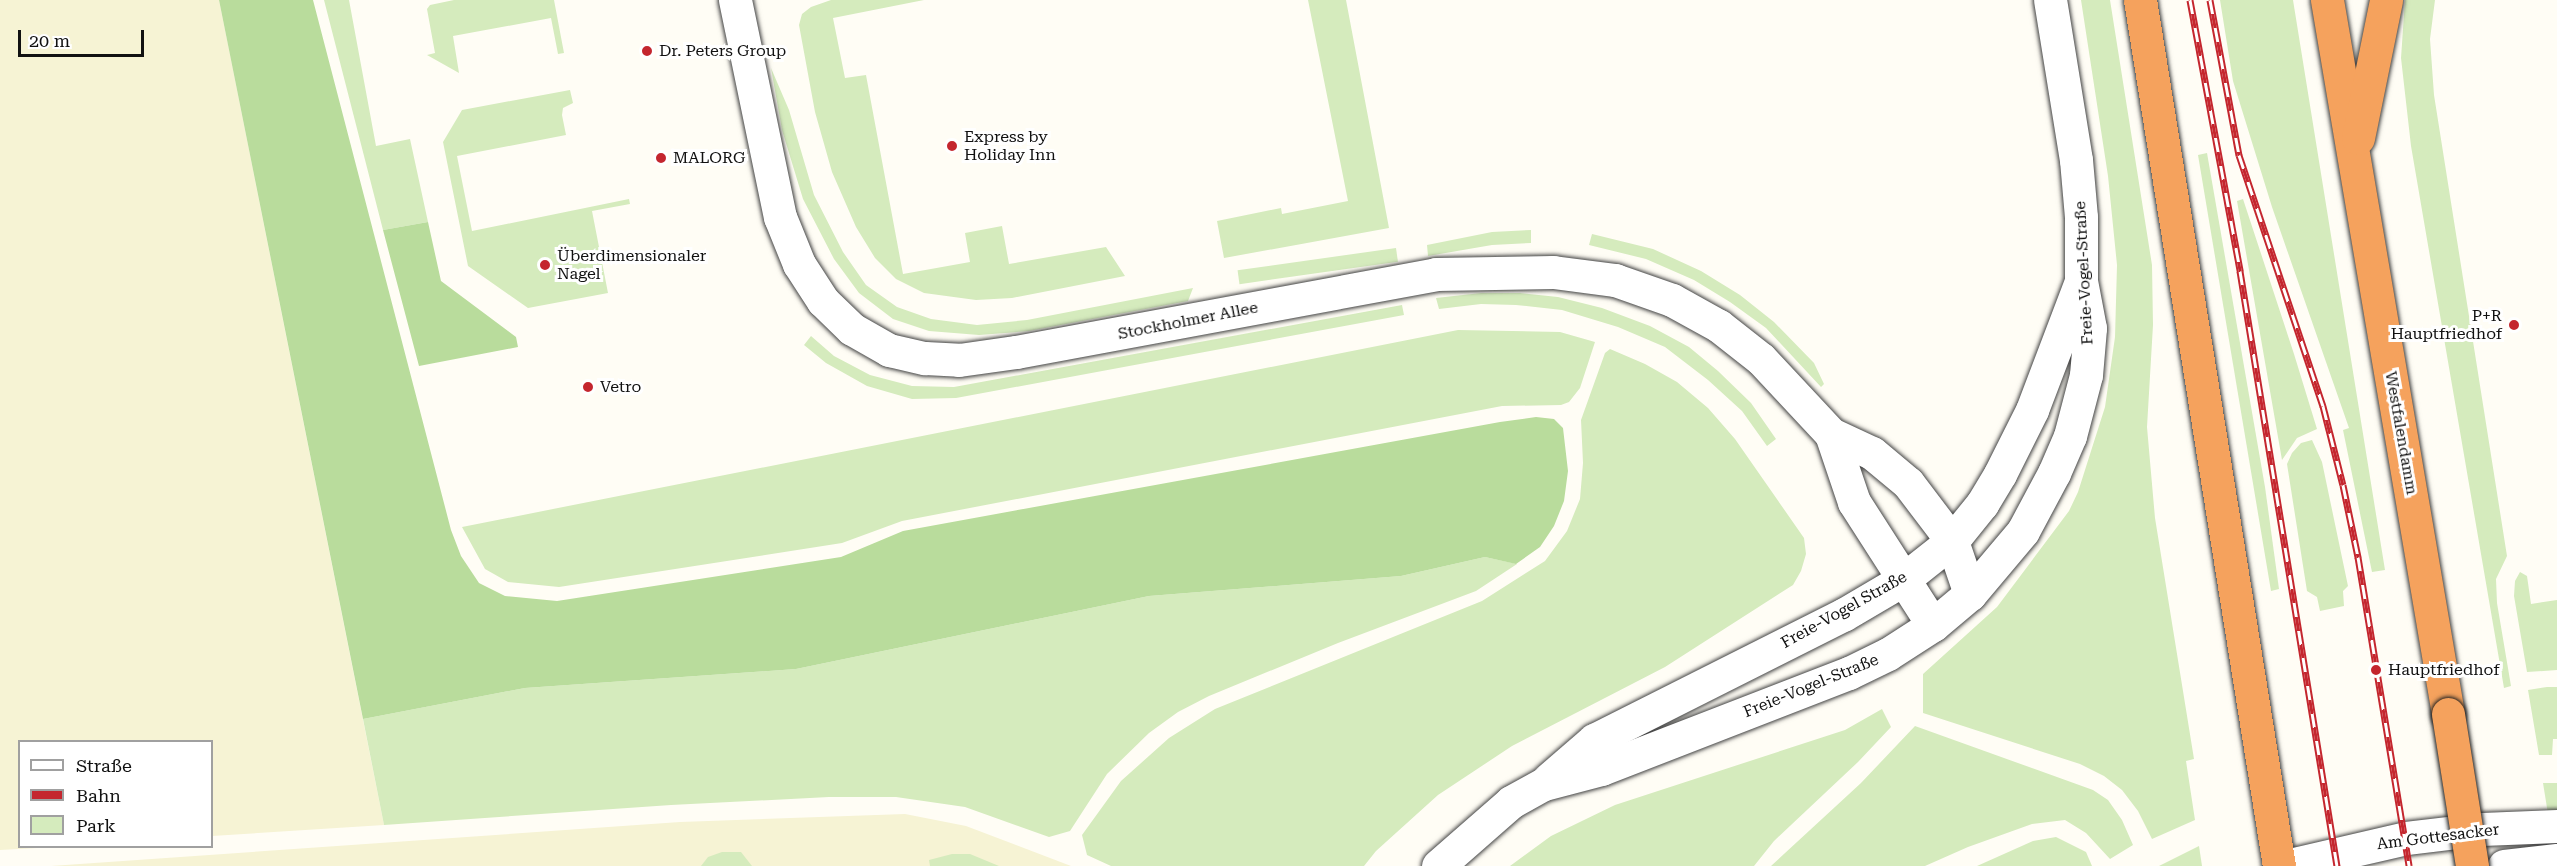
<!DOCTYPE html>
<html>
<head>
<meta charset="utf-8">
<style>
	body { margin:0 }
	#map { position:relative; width:2557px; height:866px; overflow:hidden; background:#fffdf5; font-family:"Roboto Serif",serif }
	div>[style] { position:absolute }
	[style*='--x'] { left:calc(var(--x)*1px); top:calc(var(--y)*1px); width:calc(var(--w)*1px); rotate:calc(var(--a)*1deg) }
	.farmland>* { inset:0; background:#f6f3d4 }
	.green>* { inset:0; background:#d5ebbd; transform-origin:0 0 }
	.forest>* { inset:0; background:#b9dc9c }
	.roads { filter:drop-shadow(0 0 2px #444) drop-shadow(0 0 2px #444) }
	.minor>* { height:33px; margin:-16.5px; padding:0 16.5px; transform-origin:16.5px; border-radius:16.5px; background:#fff }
	.highway>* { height:33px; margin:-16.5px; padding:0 16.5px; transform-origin:16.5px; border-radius:16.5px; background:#f5a25d }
	.rail>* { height:7px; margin-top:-3.5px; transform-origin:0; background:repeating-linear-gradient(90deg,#fff 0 14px,#c4262e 0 28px); box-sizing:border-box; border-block:2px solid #c4262e }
	.bridges { filter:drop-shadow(0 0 2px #222) drop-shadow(0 0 2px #222) }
	.highway-bridge>* { height:33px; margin:-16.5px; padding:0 16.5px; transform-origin:16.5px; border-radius:16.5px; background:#f5a25d }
	.dots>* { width:16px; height:16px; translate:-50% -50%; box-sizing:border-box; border:3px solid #fff; border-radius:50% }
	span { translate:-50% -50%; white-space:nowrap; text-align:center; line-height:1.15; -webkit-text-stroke:6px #fff; paint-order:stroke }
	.poi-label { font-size:16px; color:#111 }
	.left { translate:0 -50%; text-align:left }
	.right { translate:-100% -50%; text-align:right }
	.street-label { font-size:16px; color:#111 }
	.legend { position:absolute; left:18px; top:740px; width:195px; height:108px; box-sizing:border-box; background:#fff; border:2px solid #a0a0a0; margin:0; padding:8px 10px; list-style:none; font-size:18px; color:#111 }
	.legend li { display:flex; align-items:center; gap:12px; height:30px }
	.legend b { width:30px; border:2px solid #a0a0a0 }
	.scale { position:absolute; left:18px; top:30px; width:126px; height:27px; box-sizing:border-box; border:3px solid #111; border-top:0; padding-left:8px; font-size:18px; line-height:21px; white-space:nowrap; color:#111; -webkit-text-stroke:4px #fff; paint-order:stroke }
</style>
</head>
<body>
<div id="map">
	<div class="farmland">
		<i style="clip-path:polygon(0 0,219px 0,384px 825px,212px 836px,212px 742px,20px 742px,20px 846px,56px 847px,0 850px)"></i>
		<i style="clip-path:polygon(905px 814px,966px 826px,1071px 866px,51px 866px,680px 822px)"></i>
	</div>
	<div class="green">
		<i style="clip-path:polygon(324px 0,349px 0,376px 146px,410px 139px,428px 222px,383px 230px)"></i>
		<i style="clip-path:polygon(454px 0,554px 0,564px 53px,558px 54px,551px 18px,453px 36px,459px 73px,427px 55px,435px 53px,427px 9px,430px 5px)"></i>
		<i style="clip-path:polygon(831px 0,924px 0,833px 18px,845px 78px,866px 75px,903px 274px,970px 262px,965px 233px,1002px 226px,1009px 264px,1106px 247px,1125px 276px,1012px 298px,976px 300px,924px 293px,896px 279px,875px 258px,856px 227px,832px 172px,815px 112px,799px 25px,802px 14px,811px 7px)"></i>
		<i style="clip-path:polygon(1308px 0,1346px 0,1389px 228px,1224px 258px,1217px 221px,1281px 208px,1282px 214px,1348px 201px)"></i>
		<i style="clip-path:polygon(2081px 0,2110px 0,2152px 265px,2153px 325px,2147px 427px,2155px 518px,2194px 759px,2186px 761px,2195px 820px,2152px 839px,2138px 811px,2122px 790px,2104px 776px,2080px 764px,1923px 713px,1923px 674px,1997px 607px,2069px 511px,2078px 492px,2105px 407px,2115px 337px,2117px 265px,2108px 176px)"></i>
		<i style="clip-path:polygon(2220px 0,2293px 0,2385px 570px,2372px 572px,2343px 430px,2349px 428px,2272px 207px,2233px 81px)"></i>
		<i style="clip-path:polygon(2405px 0,2435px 0,2430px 39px,2434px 95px,2507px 556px,2496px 579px,2497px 603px,2511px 686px,2504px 688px,2411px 146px,2401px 58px)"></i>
		<i style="clip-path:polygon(771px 68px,789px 110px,814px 195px,843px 252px,866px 285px,897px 307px,931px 319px,977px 325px,1027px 320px,1193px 288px,1188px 301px,1029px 331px,979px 335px,929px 331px,893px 319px,859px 293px,834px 259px,803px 199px,782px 130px)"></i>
		<i style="clip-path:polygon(570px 90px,573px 103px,563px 108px,562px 115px,566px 135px,457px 156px,472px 231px,629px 199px,630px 204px,592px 211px,608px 293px,528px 308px,468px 266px,443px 142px,462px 110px)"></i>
		<i style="clip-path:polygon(2207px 153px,2265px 487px,2279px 589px,2271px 591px,2198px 155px)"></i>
		<i style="clip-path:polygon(2243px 199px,2294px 354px,2317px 429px,2297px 438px,2282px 460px,2237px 201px)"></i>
		<i style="clip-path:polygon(1531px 230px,1531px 243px,1492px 245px,1428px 256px,1427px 245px,1492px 232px)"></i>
		<i style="clip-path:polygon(1592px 234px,1653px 249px,1701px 271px,1740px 295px,1774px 322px,1814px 363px,1824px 384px,1821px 387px,1766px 328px,1730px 302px,1694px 280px,1646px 259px,1589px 245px)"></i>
		<i style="left:1396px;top:248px;width:14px;height:160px;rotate:82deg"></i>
		<i style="clip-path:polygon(1481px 293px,1520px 293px,1558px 297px,1602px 308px,1650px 326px,1689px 347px,1718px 371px,1751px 403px,1776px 439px,1767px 446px,1742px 411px,1708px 380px,1665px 347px,1618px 327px,1562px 310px,1516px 305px,1481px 304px,1439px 309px,1436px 298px)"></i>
		<i style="clip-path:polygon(1402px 305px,1404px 315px,956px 398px,912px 399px,867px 386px,826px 363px,804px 345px,811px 336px,834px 356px,870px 375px,912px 386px,954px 387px)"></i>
		<i style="clip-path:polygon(1458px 330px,1560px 332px,1595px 342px,1580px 388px,1569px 402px,1561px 405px,1502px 406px,902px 521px,842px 543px,559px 587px,508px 582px,485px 569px,462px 527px)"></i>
		<i style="clip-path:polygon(1610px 349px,1645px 364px,1677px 382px,1708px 408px,1735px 439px,1804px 538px,1806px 554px,1801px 571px,1793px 585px,1665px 667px,1512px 746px,1438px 795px,1376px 851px,1364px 866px,1111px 866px,1087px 855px,1082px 835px,1121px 781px,1169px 738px,1215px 709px,1482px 601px,1545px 561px,1567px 531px,1580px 499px,1583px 463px,1581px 420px,1605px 353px)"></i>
		<i style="clip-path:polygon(2312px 440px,2322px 462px,2348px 586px,2343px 591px,2344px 606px,2320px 611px,2317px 597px,2307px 591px,2287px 464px,2292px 453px,2301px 443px)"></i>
		<i style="clip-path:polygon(1485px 557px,1517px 564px,1476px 591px,1338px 643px,1209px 696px,1178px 712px,1149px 733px,1107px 774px,1070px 831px,1049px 837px,965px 807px,896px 797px,829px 797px,671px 805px,384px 825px,363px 719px,525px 688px,796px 669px,1149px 596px,1401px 576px)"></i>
		<i style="clip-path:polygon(2520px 572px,2527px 576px,2531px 604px,2557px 600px,2557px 670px,2527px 672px,2514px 596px,2515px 581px)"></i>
		<i style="clip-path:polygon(2547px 687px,2557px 687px,2557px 739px,2553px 739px,2552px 755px,2539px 755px,2528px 690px)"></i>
		<i style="clip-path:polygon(1882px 709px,1891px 727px,1858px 762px,1774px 841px,1754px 866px,1510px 866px,1551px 836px,1615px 805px,1845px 730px)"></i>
		<i style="clip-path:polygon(1915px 726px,2093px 790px,2108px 800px,2122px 820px,2133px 845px,2110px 859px,2086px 833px,2065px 820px,2032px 824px,1968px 847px,1925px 866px,1771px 866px,1861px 783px)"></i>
		<i style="clip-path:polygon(2543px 783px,2557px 783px,2557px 814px,2548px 814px)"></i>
		<i style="clip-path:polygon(2056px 837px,2086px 852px,2092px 866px,1977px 866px,2033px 841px)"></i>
		<i style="clip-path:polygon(2199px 846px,2202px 866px,2159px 866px)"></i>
		<i style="clip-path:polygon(722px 852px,741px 852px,752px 866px,701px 866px,708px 857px)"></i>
		<i style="clip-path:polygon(952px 854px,970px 854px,999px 866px,930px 866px,929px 860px)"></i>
	</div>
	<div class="forest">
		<i style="clip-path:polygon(219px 0,313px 0,451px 530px,461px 556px,479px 583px,505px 596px,557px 601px,841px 557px,903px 531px,1500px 422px,1536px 417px,1554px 419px,1563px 428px,1568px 471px,1564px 501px,1554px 526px,1540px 547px,1516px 564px,1485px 557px,1401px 576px,1149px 596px,796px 669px,525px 688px,363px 719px)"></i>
		<i style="clip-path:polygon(428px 222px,441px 281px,516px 337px,518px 347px,419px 366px,383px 230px)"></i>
	</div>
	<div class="roads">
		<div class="minor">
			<i style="--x:735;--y:0;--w:222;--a:78.3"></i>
			<i style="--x:780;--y:217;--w:51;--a:68"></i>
			<i style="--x:799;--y:264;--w:44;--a:57"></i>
			<i style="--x:823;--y:301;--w:40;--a:44"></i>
			<i style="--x:852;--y:329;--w:43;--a:29.6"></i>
			<i style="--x:889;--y:350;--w:37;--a:13"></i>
			<i style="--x:925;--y:358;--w:34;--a:3"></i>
			<i style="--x:959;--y:360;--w:58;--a:-8"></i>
			<i style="--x:1016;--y:352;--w:427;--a:-10.5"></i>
			<i style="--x:1436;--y:274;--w:117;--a:-1"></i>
			<i style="--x:1553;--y:272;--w:63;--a:7.4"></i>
			<i style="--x:1615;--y:280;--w:60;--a:19.3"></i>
			<i style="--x:1672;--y:300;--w:54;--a:29"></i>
			<i style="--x:1719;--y:326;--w:53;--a:38.2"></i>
			<i style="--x:1761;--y:359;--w:103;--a:47"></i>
			<i style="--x:1831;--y:434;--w:45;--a:24.9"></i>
			<i style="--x:1872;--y:453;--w:47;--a:39.8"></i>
			<i style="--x:1908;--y:483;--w:73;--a:52.8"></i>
			<i style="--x:1952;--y:541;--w:56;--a:71.2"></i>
			<i style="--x:1831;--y:434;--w:72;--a:71.3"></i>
			<i style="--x:1854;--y:502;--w:146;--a:57.3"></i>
			<i style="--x:1549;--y:779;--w:60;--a:-40.9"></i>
			<i style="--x:1594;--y:740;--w:279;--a:-26.7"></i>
			<i style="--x:1843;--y:615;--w:71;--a:-30.5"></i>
			<i style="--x:1904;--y:579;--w:61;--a:-38.4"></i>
			<i style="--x:1952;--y:541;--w:48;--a:-51"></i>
			<i style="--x:1982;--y:504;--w:35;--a:-59"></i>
			<i style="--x:2000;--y:474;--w:72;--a:-63.4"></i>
			<i style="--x:2032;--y:410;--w:138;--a:-69.2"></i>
			<i style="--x:1438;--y:866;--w:97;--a:-41.2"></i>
			<i style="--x:1511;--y:802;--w:38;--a:-29"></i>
			<i style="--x:1544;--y:784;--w:59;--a:-14.7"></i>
			<i style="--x:1601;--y:769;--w:266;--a:-21.2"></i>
			<i style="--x:1849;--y:673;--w:43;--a:-26"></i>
			<i style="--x:1888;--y:654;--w:54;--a:-32.8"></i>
			<i style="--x:1933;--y:625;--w:48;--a:-40"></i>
			<i style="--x:1970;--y:594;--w:82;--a:-49.9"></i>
			<i style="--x:2023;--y:531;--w:66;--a:-61.9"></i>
			<i style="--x:2054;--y:473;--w:40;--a:-66.6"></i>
			<i style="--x:2070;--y:436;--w:63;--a:-75.3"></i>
			<i style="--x:2086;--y:375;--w:47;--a:-85.1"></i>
			<i style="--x:2090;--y:328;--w:48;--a:-100.8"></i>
			<i style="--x:2081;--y:281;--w:64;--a:-90"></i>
			<i style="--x:2081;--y:217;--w:57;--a:-95"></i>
			<i style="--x:2076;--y:160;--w:162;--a:-99.2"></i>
			<i style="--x:2285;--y:866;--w:124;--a:-13"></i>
			<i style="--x:2406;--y:838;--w:77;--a:-6.8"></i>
			<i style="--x:2482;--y:829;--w:75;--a:-2.3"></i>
			<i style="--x:2504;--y:866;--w:53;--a:-6.5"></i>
		</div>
		<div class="highway">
			<i style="--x:2140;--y:0;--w:877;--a:80.88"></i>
			<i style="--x:2327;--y:0;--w:724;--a:80.38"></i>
			<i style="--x:2358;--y:138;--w:141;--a:-78.5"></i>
		</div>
	</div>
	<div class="rail">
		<i style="--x:2190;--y:0;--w:276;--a:79.5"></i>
		<i style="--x:2240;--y:271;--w:603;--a:80.74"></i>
		<i style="--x:2210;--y:0;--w:158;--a:79.4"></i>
		<i style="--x:2239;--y:155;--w:265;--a:71.5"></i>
		<i style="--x:2323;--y:406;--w:81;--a:75.8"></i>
		<i style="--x:2343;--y:485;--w:74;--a:78.2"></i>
		<i style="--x:2358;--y:557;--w:313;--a:80.6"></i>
	</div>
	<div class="bridges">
		<div class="highway-bridge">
			<i style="--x:2448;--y:714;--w:154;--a:81"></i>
		</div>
	</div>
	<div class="dots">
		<i style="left:647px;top:51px;background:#c4262e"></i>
		<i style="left:952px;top:146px;background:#c4262e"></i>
		<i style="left:661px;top:158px;background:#c4262e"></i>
		<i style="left:545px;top:265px;background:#c4262e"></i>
		<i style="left:2514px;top:325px;background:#c4262e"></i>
		<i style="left:588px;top:387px;background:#c4262e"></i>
		<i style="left:2376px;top:670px;background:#c4262e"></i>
	</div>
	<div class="poi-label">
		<span class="left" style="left:659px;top:51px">Dr. Peters Group</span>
		<span class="left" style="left:964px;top:146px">Express by<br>Holiday Inn</span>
		<span class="left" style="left:673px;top:158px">MALORG</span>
		<span class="left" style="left:557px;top:265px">Überdimensionaler<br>Nagel</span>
		<span class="right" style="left:2502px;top:325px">P+R<br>Hauptfriedhof</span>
		<span class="left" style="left:600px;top:387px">Vetro</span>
		<span class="left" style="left:2388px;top:670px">Hauptfriedhof</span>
	</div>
	<div class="street-label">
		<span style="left:2084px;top:273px;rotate:-93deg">Freie-Vogel-Straße</span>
		<span style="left:1188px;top:321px;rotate:-11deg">Stockholmer Allee</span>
		<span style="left:2401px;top:433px;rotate:80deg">Westfalendamm</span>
		<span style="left:1844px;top:610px;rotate:-29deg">Freie-Vogel Straße</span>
		<span style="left:1811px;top:686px;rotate:-22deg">Freie-Vogel-Straße</span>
		<span style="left:2438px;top:837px;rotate:-7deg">Am Gottesacker</span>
	</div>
	<ul class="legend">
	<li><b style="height:8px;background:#fff"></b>Straße</li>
	<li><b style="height:8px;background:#c4262e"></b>Bahn</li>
	<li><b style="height:16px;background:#d5ebbd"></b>Park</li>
	</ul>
	<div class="scale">20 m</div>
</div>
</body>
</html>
